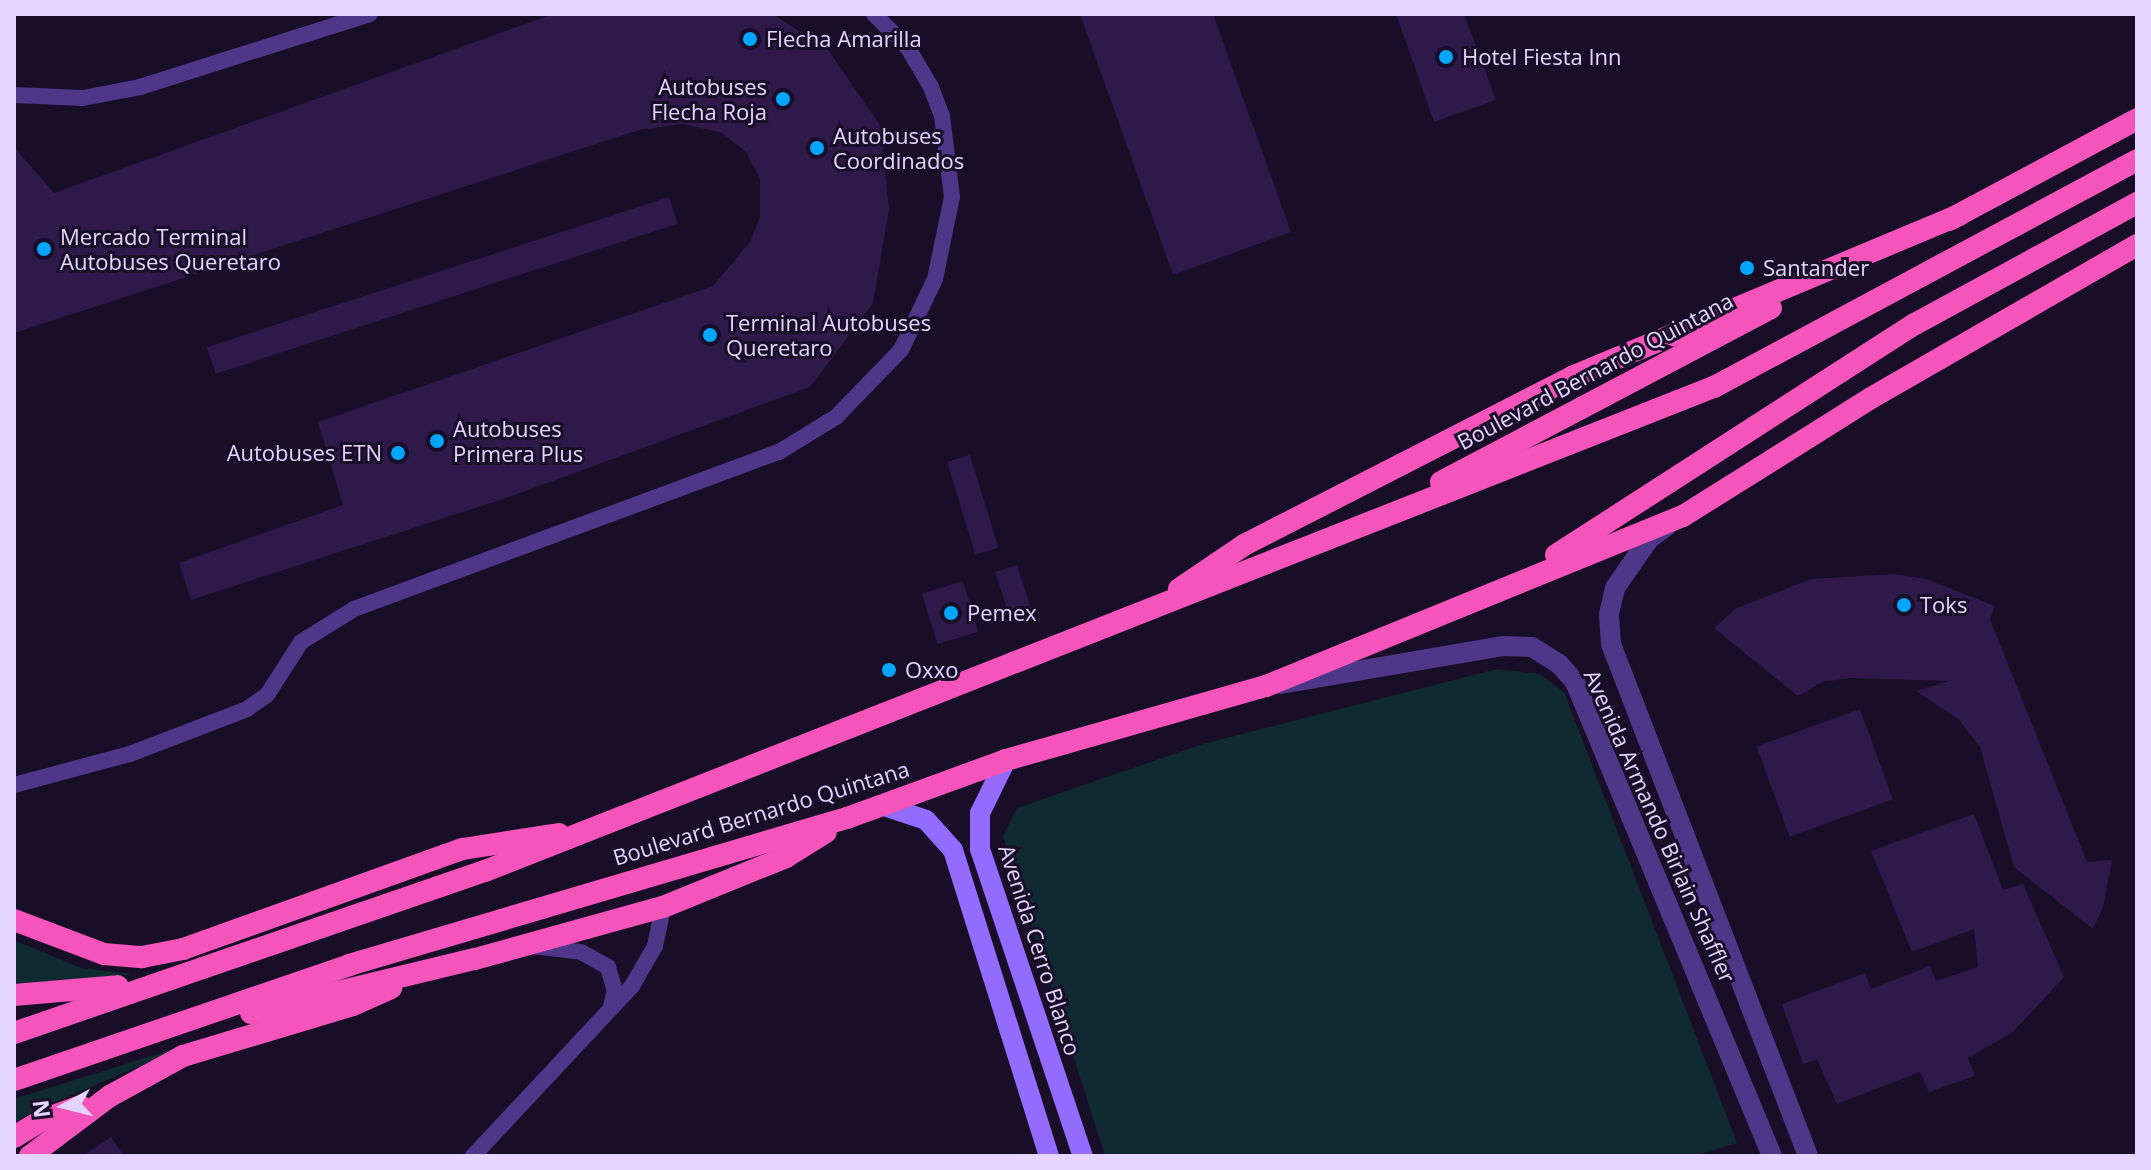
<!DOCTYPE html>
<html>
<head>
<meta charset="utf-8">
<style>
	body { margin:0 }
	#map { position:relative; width:2151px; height:1170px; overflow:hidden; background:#190e27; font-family:"Open Sans",sans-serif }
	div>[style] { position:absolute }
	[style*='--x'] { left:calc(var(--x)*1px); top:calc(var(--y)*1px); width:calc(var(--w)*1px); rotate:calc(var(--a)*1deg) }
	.green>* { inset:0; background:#102a32 }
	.building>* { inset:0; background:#2f184a; transform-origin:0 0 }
	.minor>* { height:16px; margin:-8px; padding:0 8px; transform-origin:8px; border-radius:8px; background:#4e3689 }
	.tertiary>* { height:20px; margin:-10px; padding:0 10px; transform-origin:10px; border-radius:10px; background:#4e3689 }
	.secondary>* { height:20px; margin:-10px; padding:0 10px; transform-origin:10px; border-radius:10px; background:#946bff }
	.trunk>* { height:22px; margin:-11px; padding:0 11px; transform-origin:11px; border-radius:11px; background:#f555bb }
	.dots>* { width:22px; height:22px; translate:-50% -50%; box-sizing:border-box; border:4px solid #190e27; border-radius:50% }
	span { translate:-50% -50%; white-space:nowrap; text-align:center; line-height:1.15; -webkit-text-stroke:6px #190e27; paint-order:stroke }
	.poi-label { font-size:22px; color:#e4d4ff }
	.left { translate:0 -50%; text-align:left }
	.right { translate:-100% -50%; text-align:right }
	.street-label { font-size:22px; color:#e4d4ff }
	.frame { position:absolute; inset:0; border:16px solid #e4d4ff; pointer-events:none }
	.north { position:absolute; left:24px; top:1066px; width:80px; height:80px; -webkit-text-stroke:6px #190e27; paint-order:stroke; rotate:263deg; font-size:22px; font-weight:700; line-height:32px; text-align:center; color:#e4d4ff }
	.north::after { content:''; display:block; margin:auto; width:28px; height:36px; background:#e4d4ff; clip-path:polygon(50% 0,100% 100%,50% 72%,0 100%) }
</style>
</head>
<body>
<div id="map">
	<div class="green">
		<i style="clip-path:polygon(1497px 669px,1539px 674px,1564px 692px,1737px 1143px,1693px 1156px,1105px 1156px,1003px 836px,1017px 808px,1203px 744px)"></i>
		<i style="clip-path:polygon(14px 940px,81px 968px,132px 974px,43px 987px,14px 983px)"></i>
		<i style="clip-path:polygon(199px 1041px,36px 1110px,14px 1123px,14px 1099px)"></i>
	</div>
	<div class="building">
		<i style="clip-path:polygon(553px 14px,773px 14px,829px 51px,880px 125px,889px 209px,873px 303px,810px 387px,503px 499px,191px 600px,179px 563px,343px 505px,318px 422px,713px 286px,750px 242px,760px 217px,760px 179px,746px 152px,722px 133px,683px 124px,639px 130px,14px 333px,14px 147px,54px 193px)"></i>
		<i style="clip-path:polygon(1080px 14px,1213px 14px,1291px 232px,1173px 275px)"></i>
		<i style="clip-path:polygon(1396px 14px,1464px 14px,1496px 100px,1434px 122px)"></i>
		<i style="left:669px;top:197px;width:28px;height:486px;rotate:72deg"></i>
		<i style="left:970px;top:455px;width:97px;height:24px;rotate:73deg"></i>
		<i style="left:1017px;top:565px;width:52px;height:23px;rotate:72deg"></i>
		<i style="clip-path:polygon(1894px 574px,1926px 579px,1995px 606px,1990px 619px,2087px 862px,2112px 860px,2103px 907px,2093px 929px,2014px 867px,1980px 747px,1959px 720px,1916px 691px,1949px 681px,1849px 678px,1823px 682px,1798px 696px,1714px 628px,1737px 608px,1811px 579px)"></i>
		<i style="left:963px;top:581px;width:53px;height:43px;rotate:73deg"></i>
		<i style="left:1860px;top:709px;width:96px;height:110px;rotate:70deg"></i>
		<i style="clip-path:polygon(1974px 814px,2003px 890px,2023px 884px,2064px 977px,2013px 1032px,1968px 1058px,1975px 1076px,1929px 1092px,1920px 1072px,1837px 1104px,1817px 1059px,1803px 1064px,1782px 1004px,1865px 973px,1871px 989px,1930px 966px,1936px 981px,1978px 967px,1974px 929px,1912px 952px,1871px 851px)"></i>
		<i style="clip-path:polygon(111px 1137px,124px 1156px,83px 1156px)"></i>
	</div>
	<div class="minor">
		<i style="--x:14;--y:95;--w:69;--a:2.5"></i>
		<i style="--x:83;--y:98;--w:58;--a:-10.9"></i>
		<i style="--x:140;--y:87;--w:241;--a:-17.6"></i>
		<i style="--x:14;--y:785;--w:120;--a:-15"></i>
		<i style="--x:130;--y:754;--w:125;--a:-21"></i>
		<i style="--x:247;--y:709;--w:24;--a:-35"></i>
		<i style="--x:267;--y:695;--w:63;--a:-57.3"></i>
		<i style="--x:301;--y:642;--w:62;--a:-31.9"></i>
		<i style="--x:354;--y:609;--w:453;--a:-20.3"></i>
		<i style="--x:779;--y:452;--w:67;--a:-31.6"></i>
		<i style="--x:836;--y:417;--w:93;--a:-45.9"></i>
		<i style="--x:901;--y:350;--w:79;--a:-64.4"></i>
		<i style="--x:935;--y:279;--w:84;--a:-78.3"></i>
		<i style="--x:952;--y:197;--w:82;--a:-97"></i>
		<i style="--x:942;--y:116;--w:31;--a:-111"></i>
		<i style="--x:931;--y:87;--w:45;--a:-120.5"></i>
		<i style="--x:908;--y:48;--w:48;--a:-135"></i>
		<i style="--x:533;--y:946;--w:48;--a:7.1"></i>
		<i style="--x:581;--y:952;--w:31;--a:29"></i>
		<i style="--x:608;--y:967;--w:25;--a:74"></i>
		<i style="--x:615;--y:991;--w:16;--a:105"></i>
		<i style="--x:473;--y:1156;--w:233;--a:-46.9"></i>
		<i style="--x:632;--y:986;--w:46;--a:-60.1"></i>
		<i style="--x:655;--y:946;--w:40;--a:-78"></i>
	</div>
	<div class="tertiary">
		<i style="--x:1667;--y:526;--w:22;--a:144"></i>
		<i style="--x:1649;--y:539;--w:60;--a:124.8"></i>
		<i style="--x:1615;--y:588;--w:28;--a:103"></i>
		<i style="--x:1609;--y:615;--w:29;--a:86"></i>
		<i style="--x:1611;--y:644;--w:549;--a:68.95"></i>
		<i style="--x:1281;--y:684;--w:226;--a:-9.7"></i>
		<i style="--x:1504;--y:646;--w:28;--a:2"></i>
		<i style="--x:1532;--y:647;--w:32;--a:32"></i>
		<i style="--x:1559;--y:664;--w:24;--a:48"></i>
		<i style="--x:1575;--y:682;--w:513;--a:67.43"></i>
	</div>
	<div class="secondary">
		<i style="--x:1006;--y:760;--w:59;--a:116.1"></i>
		<i style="--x:980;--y:813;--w:36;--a:90"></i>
		<i style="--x:980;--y:849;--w:324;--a:71.5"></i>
		<i style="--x:881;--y:805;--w:47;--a:18.4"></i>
		<i style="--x:926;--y:820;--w:40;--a:48"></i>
		<i style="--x:953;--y:850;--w:321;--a:72.6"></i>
	</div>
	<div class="trunk">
		<i style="--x:1949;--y:220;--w:213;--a:-28.2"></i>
		<i style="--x:1441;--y:482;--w:373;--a:-27.8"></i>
		<i style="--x:1556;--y:555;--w:427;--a:-32.8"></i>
		<i style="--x:1915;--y:324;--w:253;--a:-28.6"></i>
		<i style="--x:1179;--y:589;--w:78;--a:-34.1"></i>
		<i style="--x:1244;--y:545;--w:369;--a:-27.1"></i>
		<i style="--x:1572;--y:377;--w:420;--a:-22.7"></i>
		<i style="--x:14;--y:920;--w:96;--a:20.7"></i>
		<i style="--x:104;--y:954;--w:38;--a:5"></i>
		<i style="--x:142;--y:957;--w:42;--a:-11"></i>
		<i style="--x:183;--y:949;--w:297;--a:-19.7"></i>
		<i style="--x:463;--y:849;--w:97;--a:-8.9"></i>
		<i style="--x:14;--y:995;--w:104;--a:-4.9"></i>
		<i style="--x:251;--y:1013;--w:230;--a:-13.6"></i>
		<i style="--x:475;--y:959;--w:195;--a:-15.5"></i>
		<i style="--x:663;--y:907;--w:133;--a:-22.1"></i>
		<i style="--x:786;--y:857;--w:47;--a:-32"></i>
		<i style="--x:14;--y:1033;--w:498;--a:-19"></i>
		<i style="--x:485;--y:871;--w:1321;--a:-21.5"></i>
		<i style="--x:1714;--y:387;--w:480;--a:-28.2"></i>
		<i style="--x:14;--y:1080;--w:354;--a:-18.9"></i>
		<i style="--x:349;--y:965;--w:519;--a:-16.45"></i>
		<i style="--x:847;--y:818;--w:169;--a:-20"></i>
		<i style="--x:1006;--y:760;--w:270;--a:-15.9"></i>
		<i style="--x:1266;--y:686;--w:450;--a:-22.2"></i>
		<i style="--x:1683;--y:516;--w:222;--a:-32.1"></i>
		<i style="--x:1871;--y:398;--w:307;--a:-29.9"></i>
		<i style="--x:14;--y:1137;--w:33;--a:-31"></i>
		<i style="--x:42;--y:1120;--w:41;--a:-19.7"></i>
		<i style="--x:30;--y:1156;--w:100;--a:-36.9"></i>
		<i style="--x:110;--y:1096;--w:83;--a:-28.7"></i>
		<i style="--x:183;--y:1056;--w:177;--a:-16.7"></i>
		<i style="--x:353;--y:1005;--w:42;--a:-24.1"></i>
	</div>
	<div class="dots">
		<i style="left:750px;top:39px;background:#00a5ff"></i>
		<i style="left:1446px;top:57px;background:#00a5ff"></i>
		<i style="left:783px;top:99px;background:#00a5ff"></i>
		<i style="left:817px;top:148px;background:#00a5ff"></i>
		<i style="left:44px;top:249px;background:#00a5ff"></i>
		<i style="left:1747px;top:268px;background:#00a5ff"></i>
		<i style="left:710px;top:335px;background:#00a5ff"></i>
		<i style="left:437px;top:441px;background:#00a5ff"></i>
		<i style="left:398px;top:453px;background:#00a5ff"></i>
		<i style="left:1904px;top:605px;background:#00a5ff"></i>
		<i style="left:951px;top:613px;background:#00a5ff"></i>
		<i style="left:889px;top:670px;background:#00a5ff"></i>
	</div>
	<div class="poi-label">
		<span class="left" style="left:766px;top:39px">Flecha Amarilla</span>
		<span class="left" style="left:1462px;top:57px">Hotel Fiesta Inn</span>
		<span class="right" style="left:767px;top:99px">Autobuses<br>Flecha Roja</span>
		<span class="left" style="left:833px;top:148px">Autobuses<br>Coordinados</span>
		<span class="left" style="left:60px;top:249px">Mercado Terminal<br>Autobuses Queretaro</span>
		<span class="left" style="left:1763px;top:268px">Santander</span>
		<span class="left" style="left:726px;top:335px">Terminal Autobuses<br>Queretaro</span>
		<span class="left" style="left:453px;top:441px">Autobuses<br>Primera Plus</span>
		<span class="right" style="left:382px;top:453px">Autobuses ETN</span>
		<span class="left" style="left:1920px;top:605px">Toks</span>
		<span class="left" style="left:967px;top:613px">Pemex</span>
		<span class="left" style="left:905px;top:670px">Oxxo</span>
	</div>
	<div class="street-label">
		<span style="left:1595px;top:371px;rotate:-28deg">Boulevard Bernardo Quintana</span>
		<span style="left:761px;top:813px;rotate:-17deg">Boulevard Bernardo Quintana</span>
		<span style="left:1660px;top:826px;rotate:66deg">Avenida Armando Birlain Shaffler</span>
		<span style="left:1040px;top:950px;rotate:72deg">Avenida Cerro Blanco</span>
	</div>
	<div class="frame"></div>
	<div class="north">N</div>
</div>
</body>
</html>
